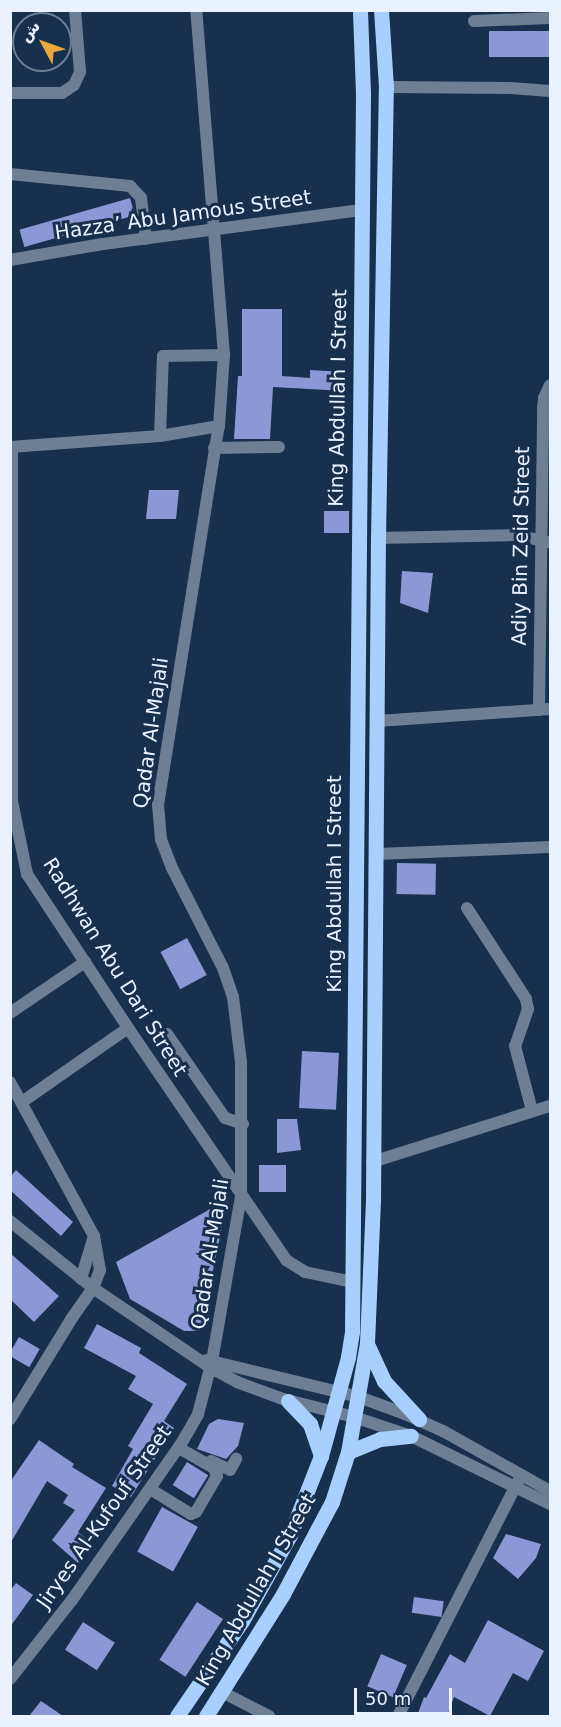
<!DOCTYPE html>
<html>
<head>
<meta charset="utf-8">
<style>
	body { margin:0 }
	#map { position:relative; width:561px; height:1727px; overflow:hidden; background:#16304d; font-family:"DejaVu Sans","Noto Sans Arabic",sans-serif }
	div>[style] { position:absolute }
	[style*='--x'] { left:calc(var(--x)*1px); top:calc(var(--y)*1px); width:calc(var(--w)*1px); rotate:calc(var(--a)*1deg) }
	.building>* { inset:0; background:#8a99d5; transform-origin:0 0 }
	.minor>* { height:12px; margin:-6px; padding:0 6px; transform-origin:6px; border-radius:6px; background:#6c7f95 }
	.major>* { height:15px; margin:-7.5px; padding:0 7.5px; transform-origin:7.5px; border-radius:7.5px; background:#a8cffd }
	span { translate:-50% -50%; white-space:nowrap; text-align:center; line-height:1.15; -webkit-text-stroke:6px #16304d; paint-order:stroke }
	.street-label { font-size:20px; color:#e9f2fe }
	.frame { position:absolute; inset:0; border:12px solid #e9f2fe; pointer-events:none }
	.north { position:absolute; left:12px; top:12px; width:60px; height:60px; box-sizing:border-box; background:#16304d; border:2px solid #6a7e94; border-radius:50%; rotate:311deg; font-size:16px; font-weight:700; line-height:24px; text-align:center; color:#e9f2fe }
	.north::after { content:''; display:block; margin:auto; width:21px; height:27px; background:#eea73c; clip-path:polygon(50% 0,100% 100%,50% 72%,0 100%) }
	.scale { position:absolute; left:354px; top:1688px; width:98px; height:27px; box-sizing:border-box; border:3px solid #e9f2fe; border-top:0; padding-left:8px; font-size:18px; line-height:21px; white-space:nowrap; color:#e9f2fe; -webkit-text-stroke:4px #16304d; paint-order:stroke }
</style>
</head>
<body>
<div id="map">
	<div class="building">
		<i style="left:550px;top:31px;width:26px;height:61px;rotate:90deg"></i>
		<i style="left:130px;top:198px;width:18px;height:115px;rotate:74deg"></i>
		<i style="clip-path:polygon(242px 309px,282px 309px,282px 376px,310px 378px,310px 370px,346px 372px,345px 391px,273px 387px,270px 439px,234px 439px,238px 376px,242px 376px)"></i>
		<i style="clip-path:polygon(149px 490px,179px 490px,176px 519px,146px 519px)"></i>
		<i style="left:349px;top:511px;width:22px;height:25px;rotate:90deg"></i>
		<i style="clip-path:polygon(402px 571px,433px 573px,428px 613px,400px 603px)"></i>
		<i style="left:397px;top:863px;width:39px;height:31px;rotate:1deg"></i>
		<i style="left:187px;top:938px;width:42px;height:30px;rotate:62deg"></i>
		<i style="left:302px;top:1051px;width:37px;height:57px;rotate:3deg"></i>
		<i style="clip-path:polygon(277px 1119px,297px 1119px,301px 1150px,277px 1153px)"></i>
		<i style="left:259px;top:1165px;width:27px;height:27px"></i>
		<i style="clip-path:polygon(16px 1170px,73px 1222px,61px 1236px,10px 1190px,10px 1177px)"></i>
		<i style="clip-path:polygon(228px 1199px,201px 1327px,197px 1331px,184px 1331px,130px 1299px,116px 1262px)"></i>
		<i style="clip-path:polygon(10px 1253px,59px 1296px,34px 1322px,10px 1299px)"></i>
		<i style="clip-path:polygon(97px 1324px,141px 1348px,139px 1353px,187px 1384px,164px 1421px,174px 1428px,131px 1497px,112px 1486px,133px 1449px,128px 1446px,153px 1404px,128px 1389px,136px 1376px,84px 1348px)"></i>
		<i style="left:19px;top:1337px;width:24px;height:21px;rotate:30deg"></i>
		<i style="clip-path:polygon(218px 1419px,244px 1423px,238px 1446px,226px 1459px,197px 1449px,209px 1424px)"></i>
		<i style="clip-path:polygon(39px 1440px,74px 1464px,72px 1467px,106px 1488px,78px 1532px,90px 1542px,78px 1563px,52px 1540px,75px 1510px,63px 1503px,68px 1495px,47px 1481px,10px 1544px,10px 1482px)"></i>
		<i style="left:187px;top:1462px;width:25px;height:27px;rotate:32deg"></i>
		<i style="left:162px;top:1507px;width:41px;height:51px;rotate:29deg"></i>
		<i style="clip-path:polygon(506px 1534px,541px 1544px,536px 1558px,518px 1579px,493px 1558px)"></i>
		<i style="clip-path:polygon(16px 1583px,33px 1595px,10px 1627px,10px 1591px)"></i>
		<i style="left:414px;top:1597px;width:30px;height:16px;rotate:8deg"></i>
		<i style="left:197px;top:1602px;width:31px;height:69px;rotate:33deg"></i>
		<i style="clip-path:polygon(488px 1620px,544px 1651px,528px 1681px,513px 1673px,490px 1716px,454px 1697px,447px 1716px,417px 1716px,424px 1697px,426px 1698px,450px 1654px,465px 1663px)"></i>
		<i style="left:83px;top:1622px;width:38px;height:33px;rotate:33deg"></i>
		<i style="left:381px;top:1654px;width:28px;height:35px;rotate:23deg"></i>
		<i style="clip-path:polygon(41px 1701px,63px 1716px,29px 1716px)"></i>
	</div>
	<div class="minor">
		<i style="--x:474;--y:21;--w:76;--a:-2.3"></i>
		<i style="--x:386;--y:87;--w:124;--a:0.5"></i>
		<i style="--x:510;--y:88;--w:40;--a:4.3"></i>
		<i style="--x:10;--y:93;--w:52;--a:0"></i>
		<i style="--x:62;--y:93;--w:14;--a:-34"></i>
		<i style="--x:74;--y:85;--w:14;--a:-65"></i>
		<i style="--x:80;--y:72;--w:62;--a:-94.6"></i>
		<i style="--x:10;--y:174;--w:121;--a:5.7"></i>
		<i style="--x:130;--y:186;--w:16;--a:47"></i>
		<i style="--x:141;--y:198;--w:41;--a:83"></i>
		<i style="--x:10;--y:260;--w:94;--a:-9.8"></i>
		<i style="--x:103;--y:244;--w:260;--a:-7.5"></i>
		<i style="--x:160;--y:436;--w:80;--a:-87.9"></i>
		<i style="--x:163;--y:356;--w:61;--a:-0.9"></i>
		<i style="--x:10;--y:447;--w:150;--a:-4.2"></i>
		<i style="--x:160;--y:436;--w:60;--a:-9.6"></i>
		<i style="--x:12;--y:447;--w:354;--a:90"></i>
		<i style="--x:12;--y:801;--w:75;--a:78.4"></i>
		<i style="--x:27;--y:874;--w:184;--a:56.7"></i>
		<i style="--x:128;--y:1028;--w:281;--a:55.7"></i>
		<i style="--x:286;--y:1260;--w:22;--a:32"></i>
		<i style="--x:305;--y:1272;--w:48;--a:12"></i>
		<i style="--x:214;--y:448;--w:65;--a:-0.9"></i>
		<i style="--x:378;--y:538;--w:138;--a:-1.2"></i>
		<i style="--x:516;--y:535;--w:35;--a:12"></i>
		<i style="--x:539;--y:710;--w:302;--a:-89.2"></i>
		<i style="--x:543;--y:408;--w:10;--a:-84"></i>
		<i style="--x:544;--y:398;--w:14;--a:-65"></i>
		<i style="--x:378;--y:721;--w:172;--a:-4"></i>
		<i style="--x:377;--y:854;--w:173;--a:-2.3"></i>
		<i style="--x:467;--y:908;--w:108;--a:57"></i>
		<i style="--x:526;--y:999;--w:10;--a:79"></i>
		<i style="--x:528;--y:1009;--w:39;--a:109"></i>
		<i style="--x:515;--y:1046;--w:67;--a:75.3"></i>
		<i style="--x:10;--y:1013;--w:91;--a:-34.2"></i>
		<i style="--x:167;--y:1034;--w:102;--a:55.4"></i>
		<i style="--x:225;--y:1118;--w:19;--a:18"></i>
		<i style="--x:10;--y:1082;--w:175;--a:61.4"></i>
		<i style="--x:94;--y:1236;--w:35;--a:80"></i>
		<i style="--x:100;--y:1270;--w:19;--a:111"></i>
		<i style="--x:93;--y:1288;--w:37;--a:125"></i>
		<i style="--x:72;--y:1318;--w:119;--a:121.5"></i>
		<i style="--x:22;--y:1102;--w:129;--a:-34.9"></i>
		<i style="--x:372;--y:1162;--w:187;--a:-17.5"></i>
		<i style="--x:10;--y:1221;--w:107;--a:38.9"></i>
		<i style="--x:93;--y:1288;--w:143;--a:34.1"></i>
		<i style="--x:211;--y:1368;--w:30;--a:28"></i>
		<i style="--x:237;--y:1382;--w:49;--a:20.3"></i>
		<i style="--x:283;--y:1399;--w:73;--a:14.2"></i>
		<i style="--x:354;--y:1417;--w:60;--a:18.4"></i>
		<i style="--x:411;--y:1436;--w:155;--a:26.1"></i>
		<i style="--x:81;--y:1279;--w:45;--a:-73.2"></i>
		<i style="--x:207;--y:1360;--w:156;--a:13.7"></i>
		<i style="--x:359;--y:1397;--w:49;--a:20.3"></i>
		<i style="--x:405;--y:1414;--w:42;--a:24.1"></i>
		<i style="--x:443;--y:1431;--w:123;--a:29.3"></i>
		<i style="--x:211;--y:1461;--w:21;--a:25"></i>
		<i style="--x:230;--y:1470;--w:13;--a:-61"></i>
		<i style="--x:150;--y:1489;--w:48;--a:31.4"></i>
		<i style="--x:191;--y:1514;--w:5;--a:-22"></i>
		<i style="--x:196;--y:1512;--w:42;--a:-59.7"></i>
		<i style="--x:217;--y:1476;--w:9;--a:-111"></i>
		<i style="--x:214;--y:1468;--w:40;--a:-150.3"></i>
		<i style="--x:10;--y:1679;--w:100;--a:-51.9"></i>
		<i style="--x:72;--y:1600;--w:190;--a:-55.1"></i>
		<i style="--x:181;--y:1444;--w:34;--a:-60"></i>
		<i style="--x:198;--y:1414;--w:55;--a:-75.2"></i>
		<i style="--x:212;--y:1361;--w:167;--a:-80"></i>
		<i style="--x:241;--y:1197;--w:135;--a:-90"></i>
		<i style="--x:241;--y:1062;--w:65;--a:-97"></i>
		<i style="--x:233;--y:997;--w:31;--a:-109"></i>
		<i style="--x:223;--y:968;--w:112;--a:-117"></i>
		<i style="--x:172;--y:868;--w:31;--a:-111"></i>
		<i style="--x:161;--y:839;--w:34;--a:-95"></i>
		<i style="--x:158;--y:805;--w:384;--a:-80.9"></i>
		<i style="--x:219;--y:426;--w:71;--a:-86"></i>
		<i style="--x:224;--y:355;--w:346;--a:-94.6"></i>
		<i style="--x:222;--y:1692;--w:53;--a:27.1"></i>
		<i style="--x:398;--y:1716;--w:265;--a:-62.9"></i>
	</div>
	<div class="major">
		<i style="--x:367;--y:1344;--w:41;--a:65.3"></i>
		<i style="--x:384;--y:1381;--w:52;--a:47.4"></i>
		<i style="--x:288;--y:1401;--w:32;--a:46"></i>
		<i style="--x:310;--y:1424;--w:34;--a:71"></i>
		<i style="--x:348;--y:1452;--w:35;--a:-22"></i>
		<i style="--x:380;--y:1439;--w:31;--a:-6"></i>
		<i style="--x:177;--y:1716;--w:115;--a:-55.6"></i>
		<i style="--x:242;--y:1621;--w:98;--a:-60.8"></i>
		<i style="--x:290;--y:1535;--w:85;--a:-68.6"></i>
		<i style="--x:321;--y:1456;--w:103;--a:-74.7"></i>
		<i style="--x:348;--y:1357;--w:25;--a:-81"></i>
		<i style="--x:352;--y:1332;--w:1239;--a:-89.49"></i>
		<i style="--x:363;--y:93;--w:83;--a:-92.1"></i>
		<i style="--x:206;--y:1716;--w:144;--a:-57.7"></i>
		<i style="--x:283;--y:1594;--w:104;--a:-62"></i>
		<i style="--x:332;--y:1502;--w:52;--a:-72.3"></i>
		<i style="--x:348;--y:1452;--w:111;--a:-80.1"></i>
		<i style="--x:367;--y:1343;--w:143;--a:-87.6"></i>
		<i style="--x:373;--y:1200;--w:662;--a:-89.57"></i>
		<i style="--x:378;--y:538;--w:451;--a:-89"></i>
		<i style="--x:386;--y:87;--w:77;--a:-93.7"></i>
	</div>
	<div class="street-label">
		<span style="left:183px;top:215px;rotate:-8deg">Hazza’ Abu Jamous Street</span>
		<span style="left:338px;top:398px;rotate:-89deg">King Abdullah I Street</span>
		<span style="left:521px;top:546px;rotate:-89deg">Adiy Bin Zeid Street</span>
		<span style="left:151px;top:733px;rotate:-82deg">Qadar Al-Majali</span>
		<span style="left:334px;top:884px;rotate:-90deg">King Abdullah I Street</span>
		<span style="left:115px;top:967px;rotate:58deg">Radhwan Abu Dari Street</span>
		<span style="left:210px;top:1254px;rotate:-81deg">Qadar Al-Majali</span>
		<span style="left:104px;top:1517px;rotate:-55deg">Jiryes Al-Kufouf Street</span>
		<span style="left:256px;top:1590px;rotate:-60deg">King Abdullah I Street</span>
	</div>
	<div class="frame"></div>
	<div class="north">ش</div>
	<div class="scale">50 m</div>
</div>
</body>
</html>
